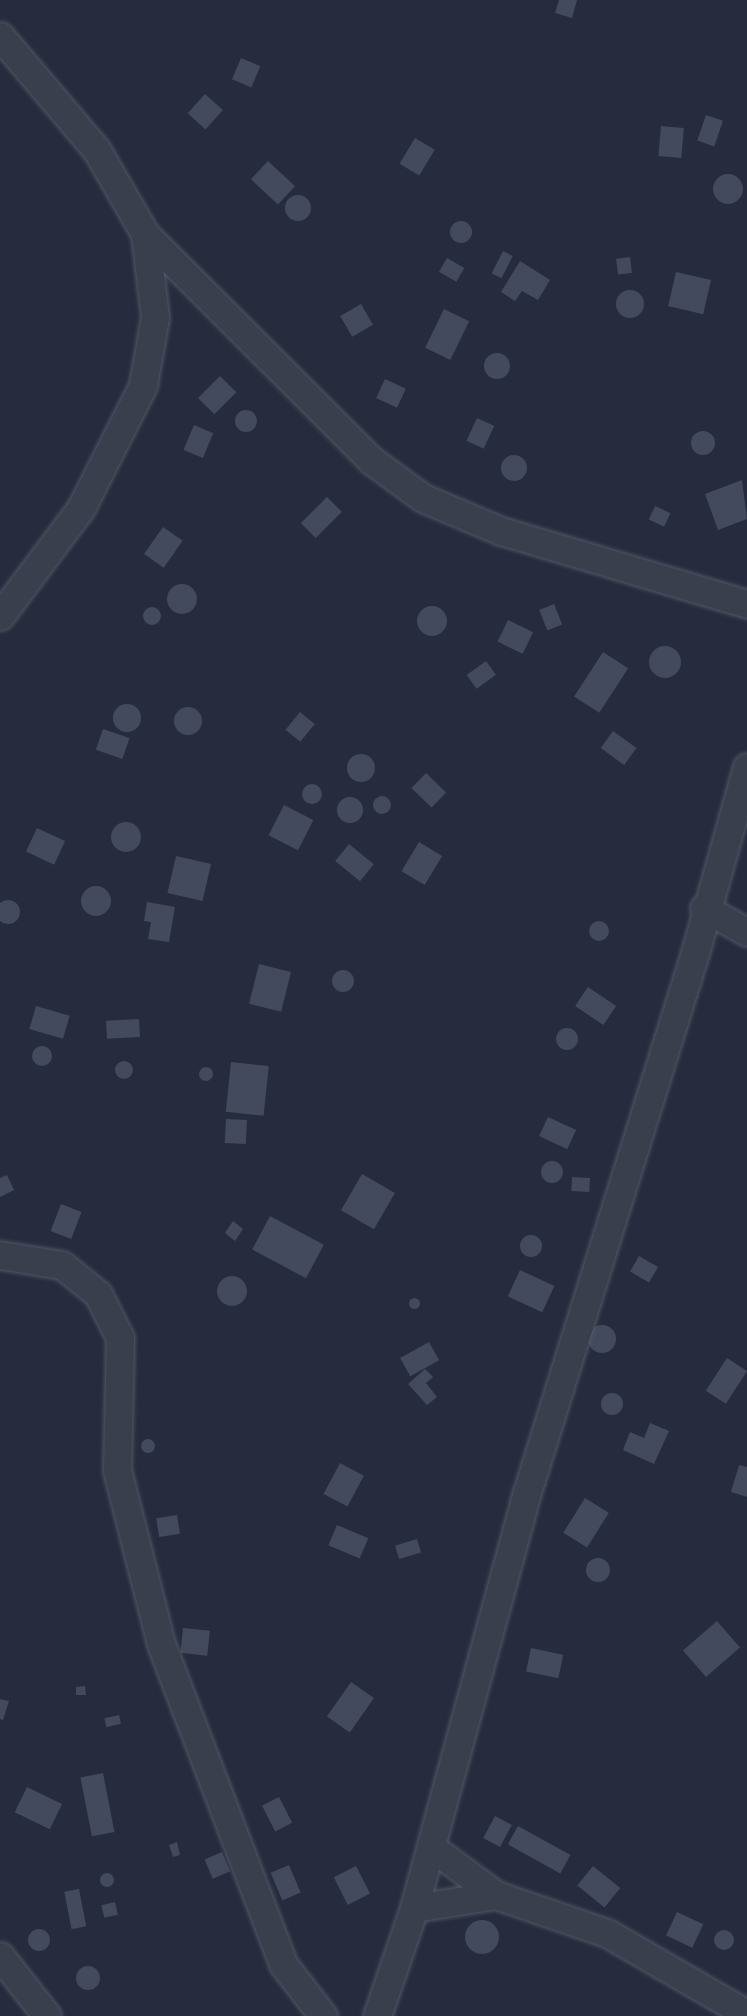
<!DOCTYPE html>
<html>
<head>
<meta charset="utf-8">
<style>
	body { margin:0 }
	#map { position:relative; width:747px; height:2016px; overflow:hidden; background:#262c3e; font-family:"Fira Sans",sans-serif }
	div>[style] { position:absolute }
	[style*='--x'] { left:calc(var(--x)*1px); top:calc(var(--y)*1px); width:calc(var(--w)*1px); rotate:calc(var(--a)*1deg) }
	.building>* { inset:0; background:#434a5d; transform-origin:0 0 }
	.round { border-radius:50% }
	.roads { filter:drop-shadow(0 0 2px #525766) drop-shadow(0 0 2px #525766) }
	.street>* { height:27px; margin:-13.5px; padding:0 13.5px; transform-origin:13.5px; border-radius:13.5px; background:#3a3f4e }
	span { translate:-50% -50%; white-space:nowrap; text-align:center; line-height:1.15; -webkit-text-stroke:6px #1f2433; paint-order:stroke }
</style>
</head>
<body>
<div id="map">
	<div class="building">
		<i style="clip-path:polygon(559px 0,577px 0,572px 18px,555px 13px)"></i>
		<i style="left:241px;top:58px;width:21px;height:23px;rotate:23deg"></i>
		<i style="left:205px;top:94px;width:24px;height:26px;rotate:42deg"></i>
		<i style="left:706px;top:115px;width:18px;height:27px;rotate:19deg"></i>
		<i style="left:661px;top:126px;width:23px;height:30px;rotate:5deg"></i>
		<i style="left:415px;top:138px;width:23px;height:30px;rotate:31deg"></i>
		<i style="left:268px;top:161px;width:37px;height:25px;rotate:43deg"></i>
		<i class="round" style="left:713px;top:174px;width:30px;height:30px"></i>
		<i class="round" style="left:285px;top:195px;width:26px;height:26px"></i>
		<i class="round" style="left:450px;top:221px;width:22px;height:22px"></i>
		<i style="left:503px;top:251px;width:11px;height:25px;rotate:27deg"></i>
		<i style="left:630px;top:257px;width:16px;height:14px;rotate:83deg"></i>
		<i style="left:447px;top:258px;width:20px;height:16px;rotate:30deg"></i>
		<i style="clip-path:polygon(520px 261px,550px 280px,538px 300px,522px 291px,515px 301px,501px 292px)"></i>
		<i style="left:676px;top:272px;width:36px;height:35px;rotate:13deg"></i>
		<i class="round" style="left:616px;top:290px;width:28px;height:28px"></i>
		<i style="left:361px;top:304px;width:24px;height:24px;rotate:60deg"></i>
		<i style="left:444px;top:309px;width:28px;height:43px;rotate:26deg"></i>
		<i class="round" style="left:484px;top:353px;width:26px;height:26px"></i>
		<i style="left:220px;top:376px;width:23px;height:31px;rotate:45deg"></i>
		<i style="left:385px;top:379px;width:23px;height:21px;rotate:25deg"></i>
		<i class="round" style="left:235px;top:410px;width:22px;height:22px"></i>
		<i style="left:477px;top:418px;width:19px;height:25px;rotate:25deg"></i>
		<i style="left:194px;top:425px;width:21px;height:27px;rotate:23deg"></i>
		<i class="round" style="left:691px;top:431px;width:24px;height:24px"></i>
		<i class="round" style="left:501px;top:455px;width:26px;height:26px"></i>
		<i style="clip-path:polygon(742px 480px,747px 519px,718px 530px,705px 494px)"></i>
		<i style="left:327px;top:497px;width:21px;height:37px;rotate:45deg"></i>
		<i style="left:655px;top:506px;width:17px;height:15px;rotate:25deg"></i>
		<i style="left:163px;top:527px;width:24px;height:33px;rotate:35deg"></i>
		<i class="round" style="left:167px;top:584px;width:30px;height:30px"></i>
		<i style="left:554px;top:604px;width:22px;height:16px;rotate:68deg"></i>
		<i class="round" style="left:417px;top:606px;width:30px;height:30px"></i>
		<i class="round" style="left:143px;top:607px;width:18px;height:18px"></i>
		<i style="left:508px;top:620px;width:28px;height:24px;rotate:26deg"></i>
		<i class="round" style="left:649px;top:646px;width:32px;height:32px"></i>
		<i style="left:603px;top:652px;width:30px;height:53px;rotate:33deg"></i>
		<i style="left:486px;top:661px;width:17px;height:24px;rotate:54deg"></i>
		<i class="round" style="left:113px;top:704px;width:28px;height:28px"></i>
		<i class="round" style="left:174px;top:707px;width:28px;height:28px"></i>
		<i style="left:300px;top:712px;width:19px;height:23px;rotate:39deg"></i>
		<i style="left:103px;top:729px;width:28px;height:22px;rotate:19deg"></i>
		<i style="left:613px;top:731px;width:29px;height:21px;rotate:36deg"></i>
		<i class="round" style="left:347px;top:754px;width:28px;height:28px"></i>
		<i style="left:426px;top:773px;width:28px;height:21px;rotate:44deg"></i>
		<i class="round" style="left:302px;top:784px;width:20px;height:20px"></i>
		<i class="round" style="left:373px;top:796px;width:18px;height:18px"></i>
		<i class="round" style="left:337px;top:797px;width:26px;height:26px"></i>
		<i style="left:284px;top:805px;width:33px;height:34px;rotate:27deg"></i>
		<i class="round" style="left:111px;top:822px;width:30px;height:30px"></i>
		<i style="left:37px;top:828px;width:31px;height:26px;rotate:25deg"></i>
		<i style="left:419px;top:842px;width:27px;height:34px;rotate:31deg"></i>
		<i style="left:349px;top:844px;width:32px;height:22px;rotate:39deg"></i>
		<i style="left:176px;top:856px;width:36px;height:38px;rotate:13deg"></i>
		<i class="round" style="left:81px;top:886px;width:30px;height:30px"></i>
		<i class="round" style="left:-4px;top:900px;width:24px;height:24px"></i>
		<i style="clip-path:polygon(147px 902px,175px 907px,169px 942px,148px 939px,151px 922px,144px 921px)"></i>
		<i class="round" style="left:589px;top:921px;width:20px;height:20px"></i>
		<i style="left:259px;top:964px;width:33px;height:41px;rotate:14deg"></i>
		<i class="round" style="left:332px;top:970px;width:22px;height:22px"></i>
		<i style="left:588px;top:987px;width:34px;height:23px;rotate:34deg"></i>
		<i style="left:36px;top:1006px;width:35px;height:24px;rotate:16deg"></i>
		<i style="left:139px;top:1019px;width:18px;height:33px;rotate:87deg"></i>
		<i class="round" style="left:556px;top:1028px;width:22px;height:22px"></i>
		<i class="round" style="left:32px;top:1046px;width:20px;height:20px"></i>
		<i class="round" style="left:115px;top:1061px;width:18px;height:18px"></i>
		<i style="left:231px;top:1062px;width:38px;height:50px;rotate:6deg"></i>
		<i class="round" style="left:199px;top:1067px;width:14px;height:14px"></i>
		<i style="left:548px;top:1117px;width:31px;height:21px;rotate:25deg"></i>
		<i style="left:226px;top:1119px;width:21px;height:24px;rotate:3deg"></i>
		<i class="round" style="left:541px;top:1161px;width:22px;height:22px"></i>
		<i style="left:362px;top:1174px;width:38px;height:42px;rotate:30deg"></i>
		<i style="clip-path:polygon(7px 1175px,14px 1190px,0 1197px,0 1178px)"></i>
		<i style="left:572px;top:1177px;width:18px;height:14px;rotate:3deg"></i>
		<i style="left:61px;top:1204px;width:22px;height:29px;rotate:21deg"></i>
		<i style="left:270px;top:1216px;width:61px;height:38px;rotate:28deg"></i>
		<i style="clip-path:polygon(233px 1221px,243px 1229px,235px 1241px,225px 1233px)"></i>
		<i class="round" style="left:520px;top:1235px;width:22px;height:22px"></i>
		<i style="left:639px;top:1256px;width:22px;height:18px;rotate:30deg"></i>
		<i style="left:520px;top:1270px;width:38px;height:29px;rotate:25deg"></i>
		<i class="round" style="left:217px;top:1276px;width:30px;height:30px"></i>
		<i class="round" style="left:408.5px;top:1297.5px;width:11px;height:11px"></i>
		<i class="round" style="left:588px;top:1325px;width:28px;height:28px"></i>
		<i style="left:429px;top:1342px;width:21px;height:33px;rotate:61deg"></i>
		<i style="left:727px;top:1358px;width:24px;height:39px;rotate:33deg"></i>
		<i style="clip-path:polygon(425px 1369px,433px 1377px,426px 1383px,437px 1397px,427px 1405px,408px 1384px)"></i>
		<i class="round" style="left:601px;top:1393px;width:22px;height:22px"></i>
		<i style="clip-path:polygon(650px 1423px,669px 1431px,654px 1464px,623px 1450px,630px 1432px,644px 1438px)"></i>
		<i class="round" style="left:141px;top:1439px;width:14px;height:14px"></i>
		<i style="left:340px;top:1463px;width:27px;height:35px;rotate:28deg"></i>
		<i style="clip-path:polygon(739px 1465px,747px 1467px,747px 1497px,731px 1492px)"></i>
		<i style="left:585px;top:1498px;width:28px;height:41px;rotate:32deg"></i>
		<i style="left:177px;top:1515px;width:19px;height:21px;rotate:81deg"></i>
		<i style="left:337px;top:1525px;width:34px;height:22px;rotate:23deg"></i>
		<i style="left:417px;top:1539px;width:14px;height:23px;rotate:73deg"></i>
		<i class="round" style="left:586px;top:1558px;width:24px;height:24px"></i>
		<i style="left:717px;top:1621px;width:35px;height:45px;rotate:49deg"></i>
		<i style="left:183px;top:1628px;width:27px;height:25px;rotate:6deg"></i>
		<i style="left:531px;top:1648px;width:33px;height:24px;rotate:12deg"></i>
		<i style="left:351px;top:1682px;width:28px;height:42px;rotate:35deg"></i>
		<i style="clip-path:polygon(85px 1686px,86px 1695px,76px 1695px,76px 1687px)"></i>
		<i style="clip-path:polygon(0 1699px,9px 1701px,3px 1720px,0 1719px)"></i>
		<i style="left:119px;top:1715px;width:9px;height:15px;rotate:77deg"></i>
		<i style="left:103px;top:1773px;width:60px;height:23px;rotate:79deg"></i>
		<i style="left:27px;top:1787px;width:39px;height:28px;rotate:26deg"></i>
		<i style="left:279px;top:1797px;width:29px;height:19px;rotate:63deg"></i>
		<i style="left:495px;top:1816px;width:19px;height:25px;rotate:28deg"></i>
		<i style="left:518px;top:1826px;width:60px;height:21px;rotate:29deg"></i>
		<i style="clip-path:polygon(177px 1842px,180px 1855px,173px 1857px,169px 1845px)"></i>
		<i style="left:222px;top:1852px;width:21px;height:19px;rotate:67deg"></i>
		<i style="left:289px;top:1865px;width:30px;height:20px;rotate:67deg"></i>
		<i style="left:356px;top:1866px;width:31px;height:25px;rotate:63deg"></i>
		<i style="left:593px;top:1866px;width:35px;height:25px;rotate:39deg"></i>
		<i class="round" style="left:100px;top:1873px;width:14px;height:14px"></i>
		<i style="left:79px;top:1889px;width:38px;height:15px;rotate:79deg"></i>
		<i style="left:115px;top:1902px;width:13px;height:14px;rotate:77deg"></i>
		<i style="left:677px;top:1912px;width:29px;height:26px;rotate:25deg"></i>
		<i class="round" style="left:465px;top:1920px;width:34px;height:34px"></i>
		<i class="round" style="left:28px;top:1929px;width:22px;height:22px"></i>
		<i class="round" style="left:714px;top:1930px;width:20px;height:20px"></i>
		<i class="round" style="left:76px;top:1966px;width:24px;height:24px"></i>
	</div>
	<div class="roads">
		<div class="street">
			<i style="--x:0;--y:36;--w:148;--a:49.7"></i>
			<i style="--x:96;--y:149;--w:98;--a:60"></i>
			<i style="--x:145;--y:234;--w:320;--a:45"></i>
			<i style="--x:371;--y:460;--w:64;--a:36.2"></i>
			<i style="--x:423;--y:498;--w:85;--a:22.9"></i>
			<i style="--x:501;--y:531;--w:257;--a:16.5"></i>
			<i style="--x:0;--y:616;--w:135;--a:-53.1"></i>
			<i style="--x:81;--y:508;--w:138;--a:-63.2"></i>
			<i style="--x:143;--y:385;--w:69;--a:-80"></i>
			<i style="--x:155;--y:317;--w:84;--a:-96.9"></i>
			<i style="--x:704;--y:908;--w:49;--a:29.2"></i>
			<i style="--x:0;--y:1255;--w:63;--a:9.2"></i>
			<i style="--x:62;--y:1265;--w:46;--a:38.9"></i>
			<i style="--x:98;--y:1294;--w:49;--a:63.4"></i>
			<i style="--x:120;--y:1338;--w:132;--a:91.3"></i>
			<i style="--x:117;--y:1470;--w:179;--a:75.8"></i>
			<i style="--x:161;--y:1644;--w:342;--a:69.1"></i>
			<i style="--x:283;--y:1964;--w:66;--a:52.4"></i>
			<i style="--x:431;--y:1847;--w:81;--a:36.4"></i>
			<i style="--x:496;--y:1895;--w:117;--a:18.9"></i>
			<i style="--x:607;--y:1933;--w:162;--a:30.1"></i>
			<i style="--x:414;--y:1908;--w:83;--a:-9"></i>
			<i style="--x:0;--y:1956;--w:76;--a:51.9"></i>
			<i style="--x:377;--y:2016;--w:114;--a:-71.1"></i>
			<i style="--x:414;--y:1908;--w:421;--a:-74.8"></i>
			<i style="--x:524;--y:1502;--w:575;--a:-72.7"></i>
			<i style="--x:695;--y:953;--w:193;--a:-74.4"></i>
		</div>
	</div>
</div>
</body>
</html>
